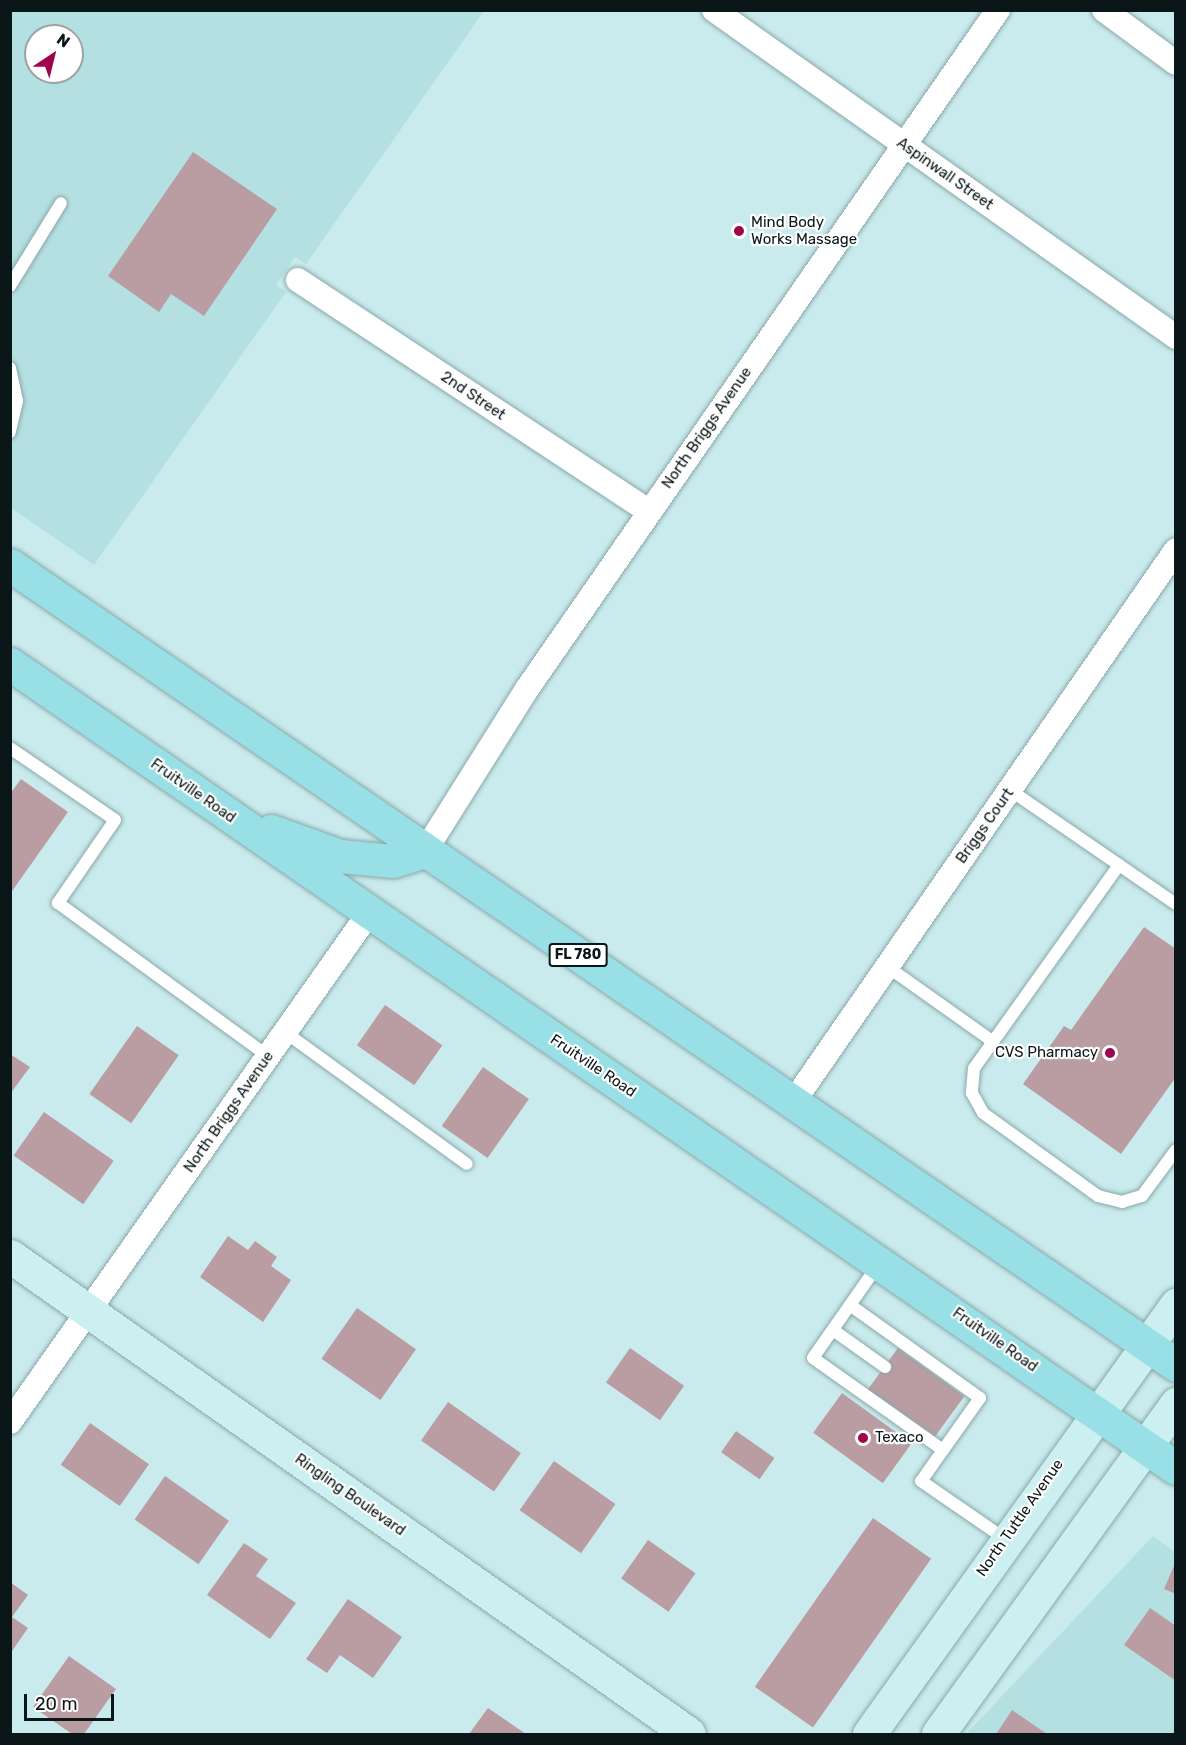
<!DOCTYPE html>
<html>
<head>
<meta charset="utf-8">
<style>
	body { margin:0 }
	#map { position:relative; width:1186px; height:1745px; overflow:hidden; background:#caebed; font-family:Rubik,sans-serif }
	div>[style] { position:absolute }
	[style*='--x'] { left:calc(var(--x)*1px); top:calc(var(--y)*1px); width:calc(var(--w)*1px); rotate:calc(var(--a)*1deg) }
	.built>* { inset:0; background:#b5e0e2 }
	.building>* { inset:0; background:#ba9da3; transform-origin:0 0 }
	.roads { filter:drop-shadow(0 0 2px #89a8aa) drop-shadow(0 0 2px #89a8aa) }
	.lane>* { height:12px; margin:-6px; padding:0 6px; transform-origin:6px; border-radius:6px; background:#fff }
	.street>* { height:24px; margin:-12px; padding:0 12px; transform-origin:12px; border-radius:12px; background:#fff }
	.secondary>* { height:33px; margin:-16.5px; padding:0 16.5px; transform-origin:16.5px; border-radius:16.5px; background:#ccf0f2 }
	.primary>* { height:33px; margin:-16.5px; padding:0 16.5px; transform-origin:16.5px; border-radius:16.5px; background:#98e0e5 }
	.dots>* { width:16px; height:16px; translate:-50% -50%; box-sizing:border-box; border:3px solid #fff; border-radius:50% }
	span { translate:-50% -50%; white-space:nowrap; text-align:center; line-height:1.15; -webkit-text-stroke:4.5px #fff; paint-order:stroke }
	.shield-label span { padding:2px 4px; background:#fff; border:2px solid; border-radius:4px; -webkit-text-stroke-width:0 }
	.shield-label { font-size:14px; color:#0a1617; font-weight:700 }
	.street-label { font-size:15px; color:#0a1617 }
	.poi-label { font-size:15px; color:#0a1617 }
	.left { translate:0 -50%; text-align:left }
	.right { translate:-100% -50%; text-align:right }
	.frame { position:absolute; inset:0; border:12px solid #0a1617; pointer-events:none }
	.north { position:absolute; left:24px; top:24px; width:60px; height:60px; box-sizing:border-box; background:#fff; border:2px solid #9da2a2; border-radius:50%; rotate:35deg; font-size:16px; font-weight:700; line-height:24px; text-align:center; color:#0a1617 }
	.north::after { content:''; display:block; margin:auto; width:21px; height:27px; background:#9f054a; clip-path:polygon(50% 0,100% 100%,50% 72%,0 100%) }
	.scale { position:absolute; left:24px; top:1694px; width:90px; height:27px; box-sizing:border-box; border:3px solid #0a1617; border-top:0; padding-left:8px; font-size:18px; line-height:21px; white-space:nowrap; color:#0a1617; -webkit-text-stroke:4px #fff; paint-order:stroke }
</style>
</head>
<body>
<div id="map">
	<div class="built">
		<i style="clip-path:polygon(evenodd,10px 11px,484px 11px,306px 264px,295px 257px,276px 285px,286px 292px,94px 565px,11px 508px,10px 11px,36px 36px,72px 36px,72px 72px,36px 72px,36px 36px)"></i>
		<i style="clip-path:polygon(1153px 1536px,1175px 1552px,1175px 1734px,966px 1734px)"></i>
	</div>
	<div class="building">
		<i style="clip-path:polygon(193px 152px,277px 209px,204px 316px,171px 294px,159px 312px,108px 276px)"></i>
		<i style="clip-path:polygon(21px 779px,68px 812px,10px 894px,10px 794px)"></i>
		<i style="clip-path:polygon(1144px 927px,1176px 949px,1176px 1077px,1121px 1154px,1023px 1084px,1064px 1026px,1071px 1030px)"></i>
		<i style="left:385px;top:1005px;width:70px;height:49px;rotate:35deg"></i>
		<i style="left:137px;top:1026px;width:51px;height:83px;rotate:35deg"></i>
		<i style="clip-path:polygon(10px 1054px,30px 1067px,10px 1094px)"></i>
		<i style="left:483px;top:1067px;width:56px;height:72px;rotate:35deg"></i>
		<i style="left:44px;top:1112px;width:85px;height:53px;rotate:35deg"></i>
		<i style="clip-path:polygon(228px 1236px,248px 1250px,255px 1241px,277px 1257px,271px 1266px,291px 1280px,263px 1322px,200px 1277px)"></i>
		<i style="left:357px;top:1308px;width:72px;height:62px;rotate:35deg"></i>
		<i style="left:630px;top:1348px;width:66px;height:42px;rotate:35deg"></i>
		<i style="left:898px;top:1348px;width:82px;height:52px;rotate:36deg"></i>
		<i style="left:842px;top:1393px;width:86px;height:49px;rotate:36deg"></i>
		<i style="left:448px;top:1402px;width:89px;height:47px;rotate:35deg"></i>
		<i style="left:90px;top:1423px;width:72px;height:51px;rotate:35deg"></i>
		<i style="left:736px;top:1431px;width:47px;height:26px;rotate:35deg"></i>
		<i style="left:554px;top:1461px;width:75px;height:60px;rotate:35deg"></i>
		<i style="left:165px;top:1476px;width:78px;height:53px;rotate:35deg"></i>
		<i style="left:873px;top:1518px;width:71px;height:206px;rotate:35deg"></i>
		<i style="left:648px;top:1540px;width:58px;height:47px;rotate:35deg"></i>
		<i style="clip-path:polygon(244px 1543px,268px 1559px,256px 1576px,296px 1603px,270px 1639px,207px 1595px)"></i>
		<i style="clip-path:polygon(1176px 1561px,1176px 1594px,1164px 1589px)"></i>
		<i style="clip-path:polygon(10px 1582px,28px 1595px,12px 1617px,28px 1628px,10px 1654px)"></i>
		<i style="clip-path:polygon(348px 1599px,402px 1637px,373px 1678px,340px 1655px,327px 1673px,306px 1659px)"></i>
		<i style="clip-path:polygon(1150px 1608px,1176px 1626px,1176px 1681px,1124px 1645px)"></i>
		<i style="clip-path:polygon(69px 1656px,116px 1689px,84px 1734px,72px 1734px,33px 1707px)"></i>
		<i style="clip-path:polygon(488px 1708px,526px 1734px,469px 1734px)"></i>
		<i style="clip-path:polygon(1012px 1710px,1047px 1734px,996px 1734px)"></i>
	</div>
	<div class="roads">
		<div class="lane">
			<i style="--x:10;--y:286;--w:97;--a:-58.4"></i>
			<i style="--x:10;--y:368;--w:34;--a:78"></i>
			<i style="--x:17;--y:401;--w:32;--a:103"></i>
			<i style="--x:10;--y:748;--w:127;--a:34.4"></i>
			<i style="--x:115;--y:820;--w:101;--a:124.5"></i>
			<i style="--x:58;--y:903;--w:261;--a:36.1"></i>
			<i style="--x:1010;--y:790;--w:201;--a:34.5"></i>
			<i style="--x:1119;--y:865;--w:249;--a:125.5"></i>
			<i style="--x:974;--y:1068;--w:25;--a:95"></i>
			<i style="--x:972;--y:1093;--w:23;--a:61"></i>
			<i style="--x:983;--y:1113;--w:142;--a:35.8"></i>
			<i style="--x:1098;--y:1196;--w:25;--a:14"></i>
			<i style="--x:1122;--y:1202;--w:21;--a:-17"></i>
			<i style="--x:1142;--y:1196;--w:57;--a:-53.5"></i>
			<i style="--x:888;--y:967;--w:128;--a:35.4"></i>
			<i style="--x:286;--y:1033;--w:223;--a:35.9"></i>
			<i style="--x:878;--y:1265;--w:113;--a:125"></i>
			<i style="--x:813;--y:1358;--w:159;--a:35.3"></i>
			<i style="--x:943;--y:1450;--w:38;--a:125"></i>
			<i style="--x:921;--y:1481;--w:102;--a:34.6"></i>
			<i style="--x:850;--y:1305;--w:160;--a:35.6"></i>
			<i style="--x:980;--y:1398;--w:64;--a:125.4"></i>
			<i style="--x:833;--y:1330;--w:64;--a:35.4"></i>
		</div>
		<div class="street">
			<i style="--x:714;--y:10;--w:566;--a:35.29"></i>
			<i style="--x:1104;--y:10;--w:89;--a:36.4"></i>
			<i style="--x:298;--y:280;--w:419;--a:33.4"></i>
			<i style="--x:425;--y:851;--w:191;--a:-57.8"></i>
			<i style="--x:527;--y:689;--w:826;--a:-55.25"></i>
			<i style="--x:794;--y:1101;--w:670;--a:-55.27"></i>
			<i style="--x:10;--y:1422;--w:623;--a:-54.8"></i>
		</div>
		<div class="secondary">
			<i style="--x:10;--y:1256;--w:830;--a:35.14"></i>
			<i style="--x:869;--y:1734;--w:528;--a:-54.41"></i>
			<i style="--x:938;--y:1734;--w:407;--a:-54.2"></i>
		</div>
		<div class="primary">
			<i style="--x:10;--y:565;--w:1414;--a:34.45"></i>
			<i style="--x:10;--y:664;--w:1416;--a:34.59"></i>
			<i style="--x:271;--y:831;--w:73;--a:19.9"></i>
			<i style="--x:340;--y:856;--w:53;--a:5.4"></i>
			<i style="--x:393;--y:861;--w:34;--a:-17"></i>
		</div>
	</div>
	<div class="dots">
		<i style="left:739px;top:231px;background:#9f054a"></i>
		<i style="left:1110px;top:1053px;background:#9f054a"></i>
		<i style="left:863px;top:1438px;background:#9f054a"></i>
	</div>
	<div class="shield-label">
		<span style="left:578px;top:955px">FL 780</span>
	</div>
	<div class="street-label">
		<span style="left:945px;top:174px;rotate:35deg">Aspinwall Street</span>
		<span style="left:473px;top:396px;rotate:34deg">2nd Street</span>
		<span style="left:707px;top:428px;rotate:-55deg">North Briggs Avenue</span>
		<span style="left:193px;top:791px;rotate:35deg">Fruitville Road</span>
		<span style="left:985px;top:826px;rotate:-55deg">Briggs Court</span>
		<span style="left:593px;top:1066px;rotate:34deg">Fruitville Road</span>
		<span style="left:229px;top:1112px;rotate:-55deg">North Briggs Avenue</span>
		<span style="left:995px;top:1340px;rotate:35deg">Fruitville Road</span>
		<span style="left:350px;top:1495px;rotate:35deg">Ringling Boulevard</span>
		<span style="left:1020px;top:1518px;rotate:-55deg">North Tuttle Avenue</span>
	</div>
	<div class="poi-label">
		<span class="left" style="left:751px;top:231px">Mind Body<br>Works Massage</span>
		<span class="right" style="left:1098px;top:1053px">CVS Pharmacy</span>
		<span class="left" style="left:875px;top:1438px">Texaco</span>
	</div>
	<div class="frame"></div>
	<div class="north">N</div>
	<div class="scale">20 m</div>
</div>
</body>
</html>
